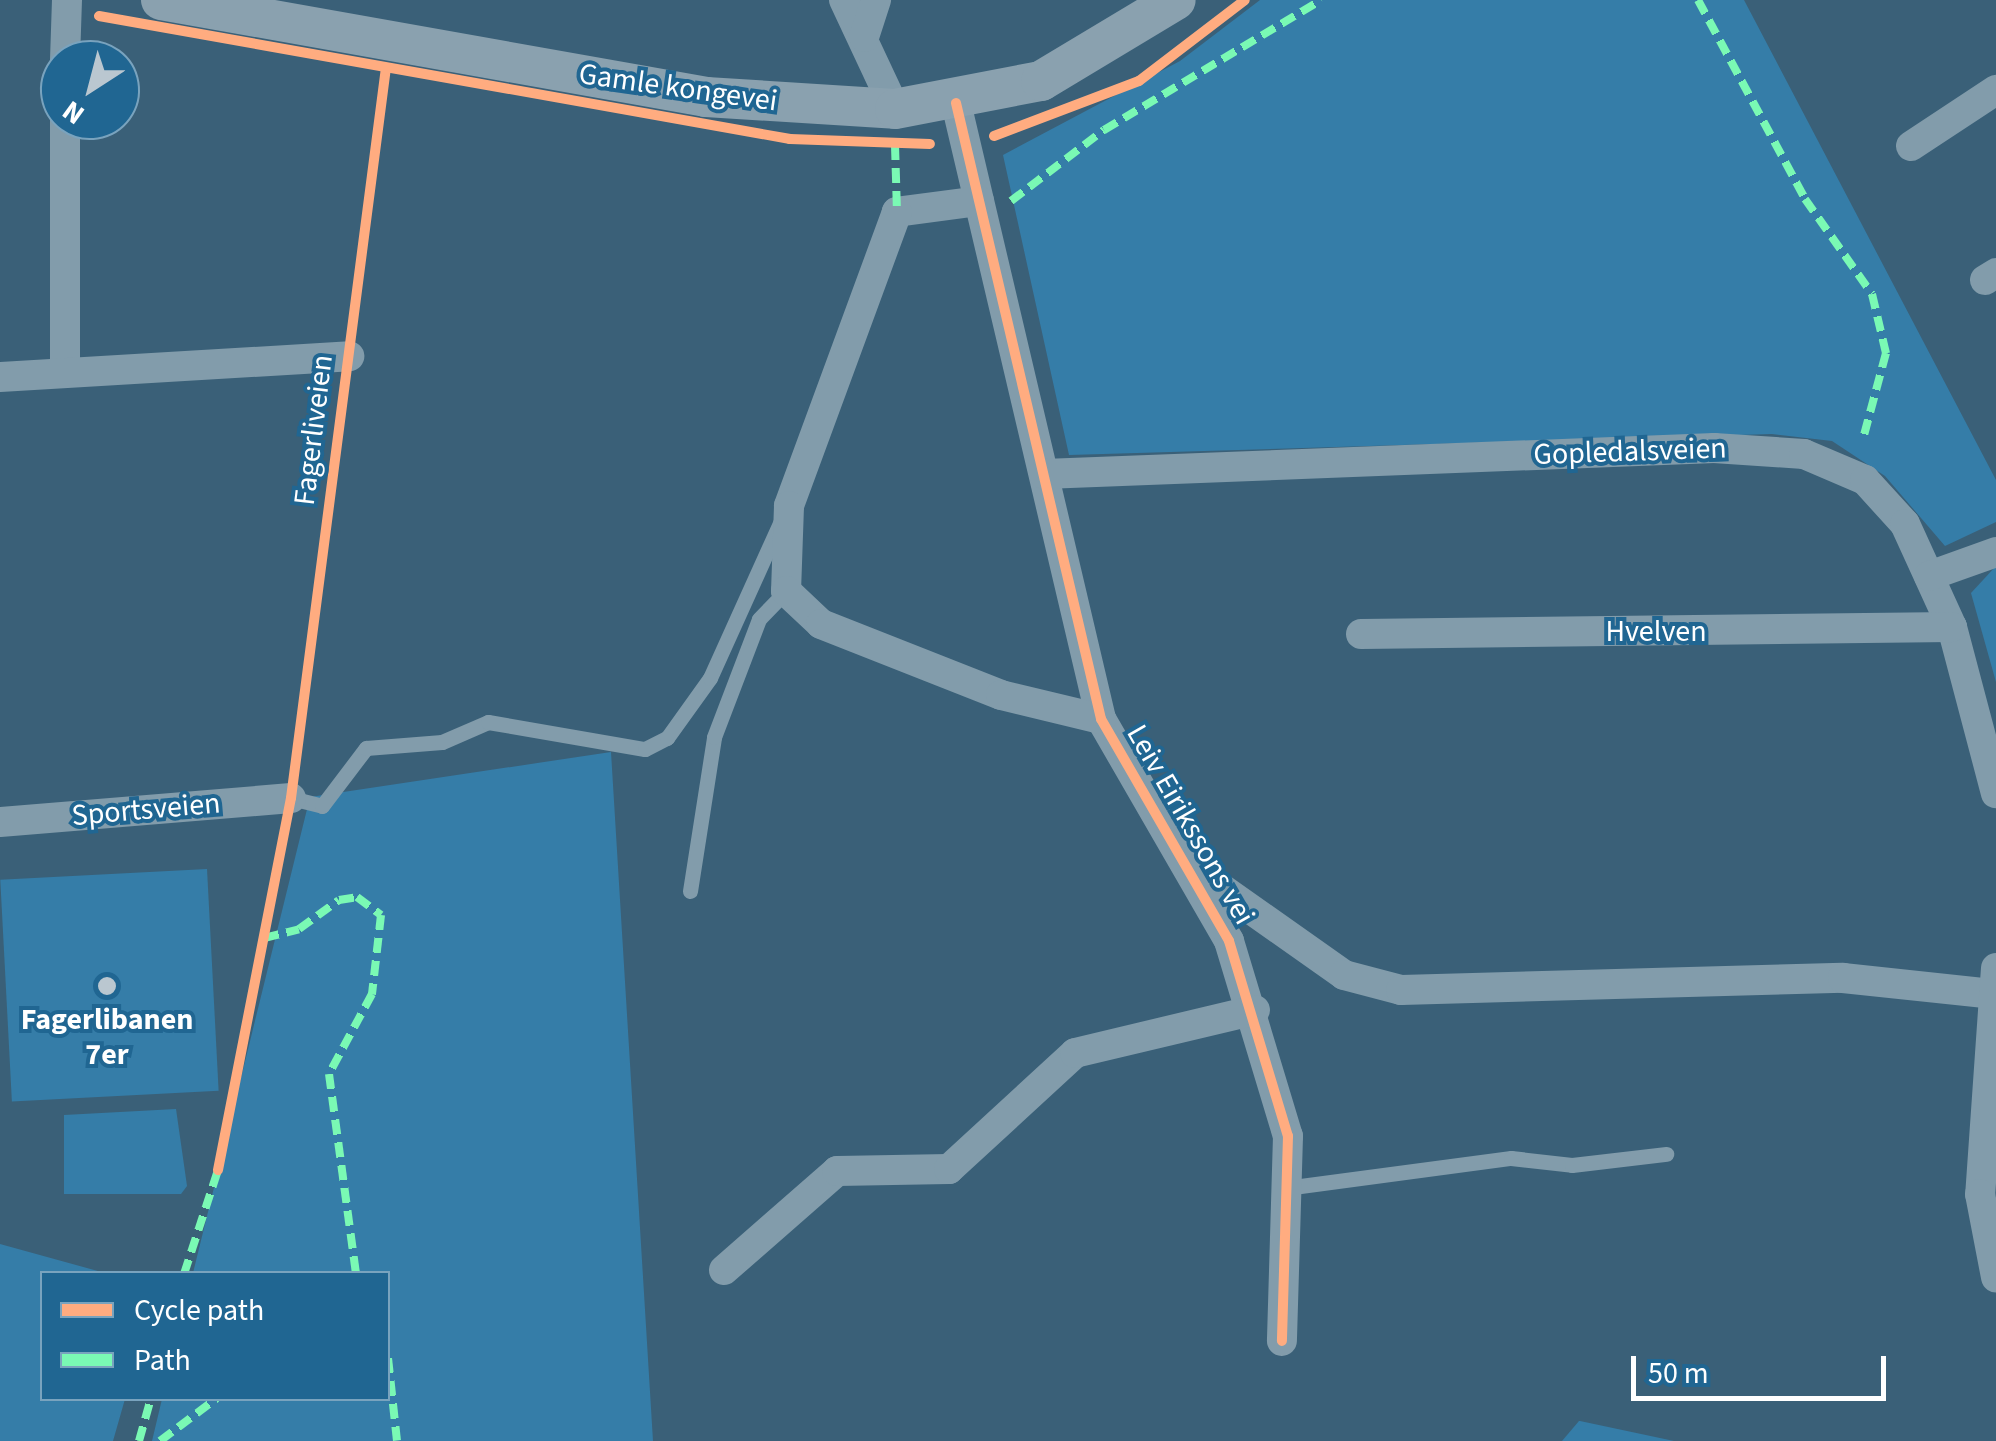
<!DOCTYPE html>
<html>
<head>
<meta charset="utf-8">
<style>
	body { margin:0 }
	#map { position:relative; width:1996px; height:1441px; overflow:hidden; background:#3a6078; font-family:"Source Sans 3",sans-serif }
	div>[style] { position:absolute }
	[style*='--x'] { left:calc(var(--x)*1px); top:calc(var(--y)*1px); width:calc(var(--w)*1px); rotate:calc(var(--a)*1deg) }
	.green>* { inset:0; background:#357da8; transform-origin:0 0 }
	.lane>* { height:15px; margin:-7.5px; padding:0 7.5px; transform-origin:7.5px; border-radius:7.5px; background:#829cab }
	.street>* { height:30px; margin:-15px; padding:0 15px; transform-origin:15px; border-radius:15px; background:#829cab }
	.secondary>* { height:40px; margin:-20px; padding:0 20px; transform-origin:20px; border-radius:20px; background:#8aa1af }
	.quiet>* { height:8px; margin-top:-4px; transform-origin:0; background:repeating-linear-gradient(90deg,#7af9b4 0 15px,transparent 0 23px) }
	.cycleway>* { height:10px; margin:-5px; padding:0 5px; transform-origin:5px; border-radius:5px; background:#ffac80 }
	.dots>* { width:28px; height:28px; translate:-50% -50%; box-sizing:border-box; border:5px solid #206692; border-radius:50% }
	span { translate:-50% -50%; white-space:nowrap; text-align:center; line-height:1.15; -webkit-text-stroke:8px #206692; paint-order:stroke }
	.street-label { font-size:30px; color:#fff }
	.poi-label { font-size:30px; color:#fff; font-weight:700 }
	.legend { position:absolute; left:40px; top:1271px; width:350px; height:130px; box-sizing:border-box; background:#206692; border:2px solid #79a3be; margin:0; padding:12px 18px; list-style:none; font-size:30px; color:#fff }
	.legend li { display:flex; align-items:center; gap:20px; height:50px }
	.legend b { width:50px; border:2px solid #79a3be }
	.north { position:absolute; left:40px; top:40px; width:100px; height:100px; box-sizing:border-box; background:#206692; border:2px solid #79a3be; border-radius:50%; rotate:216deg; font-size:28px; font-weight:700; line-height:40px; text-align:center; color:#fff }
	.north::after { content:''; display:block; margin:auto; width:35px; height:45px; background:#bac7d0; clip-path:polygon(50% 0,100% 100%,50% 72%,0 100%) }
	.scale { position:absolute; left:1631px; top:1356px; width:255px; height:45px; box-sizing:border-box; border:5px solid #fff; border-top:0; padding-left:12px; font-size:30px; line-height:35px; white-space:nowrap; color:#fff; -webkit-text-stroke:8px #206692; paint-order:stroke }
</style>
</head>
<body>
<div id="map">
	<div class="green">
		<i style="clip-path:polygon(1260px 0,1744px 0,1996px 480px,1996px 522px,1945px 546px,1885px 476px,1832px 441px,1772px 434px,1069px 455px,1003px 155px,1180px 61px)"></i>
		<i style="clip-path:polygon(1996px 566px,1996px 682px,1971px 593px)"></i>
		<i style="clip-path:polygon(611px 752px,653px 1441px,152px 1441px,162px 1399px,388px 1398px,388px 1274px,193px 1273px,310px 797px)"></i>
		<i style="left:207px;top:869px;width:222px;height:207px;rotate:87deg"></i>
		<i style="clip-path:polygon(176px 1109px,187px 1186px,181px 1194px,64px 1194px,64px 1115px)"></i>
		<i style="clip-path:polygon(0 1244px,105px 1273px,42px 1274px,42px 1398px,125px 1399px,113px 1441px,0 1441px)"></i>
		<i style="clip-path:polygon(1579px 1421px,1580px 1421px,1674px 1441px,1562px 1441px)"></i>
	</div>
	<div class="lane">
		<i style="--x:291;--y:798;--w:32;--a:14"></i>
		<i style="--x:322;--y:806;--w:73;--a:-52.8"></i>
		<i style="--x:366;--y:748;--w:76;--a:-4.5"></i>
		<i style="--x:442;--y:742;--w:50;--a:-23.5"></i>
		<i style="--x:488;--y:722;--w:159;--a:9.8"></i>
		<i style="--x:645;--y:749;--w:25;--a:-27"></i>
		<i style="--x:667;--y:738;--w:74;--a:-54.4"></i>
		<i style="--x:710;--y:678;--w:178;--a:-65.7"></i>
		<i style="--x:690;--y:891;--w:156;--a:-81.1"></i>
		<i style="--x:714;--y:737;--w:126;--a:-69.1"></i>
		<i style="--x:759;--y:619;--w:39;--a:-46"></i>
		<i style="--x:1293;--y:1187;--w:220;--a:-7.6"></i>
		<i style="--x:1511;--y:1158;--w:61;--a:6.5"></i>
		<i style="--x:1572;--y:1165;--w:95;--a:-6.7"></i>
	</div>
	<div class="street">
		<i style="--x:844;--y:0;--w:120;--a:64.9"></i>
		<i style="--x:864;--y:37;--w:39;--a:-72"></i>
		<i style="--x:65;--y:60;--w:60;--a:-88.1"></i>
		<i style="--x:956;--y:103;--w:633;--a:76.75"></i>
		<i style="--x:1101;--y:719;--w:256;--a:60"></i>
		<i style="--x:1229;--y:941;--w:204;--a:73.2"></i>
		<i style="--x:1288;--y:1136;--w:205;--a:91.7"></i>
		<i style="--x:1911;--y:146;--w:102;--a:-33.4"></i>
		<i style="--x:979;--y:201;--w:83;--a:172.4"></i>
		<i style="--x:897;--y:212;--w:313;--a:110.2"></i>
		<i style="--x:789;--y:506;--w:85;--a:92"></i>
		<i style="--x:786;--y:591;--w:48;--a:43.3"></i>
		<i style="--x:821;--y:624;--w:193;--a:21.5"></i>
		<i style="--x:1001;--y:695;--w:103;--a:13.5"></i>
		<i style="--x:1985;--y:280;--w:13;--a:-32"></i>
		<i style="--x:65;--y:373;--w:253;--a:-90"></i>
		<i style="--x:0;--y:377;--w:350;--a:-3.4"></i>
		<i style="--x:1044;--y:474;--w:671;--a:-2.22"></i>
		<i style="--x:1714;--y:448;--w:90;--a:3.8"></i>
		<i style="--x:1804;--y:454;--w:66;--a:23.1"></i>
		<i style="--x:1865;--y:480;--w:59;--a:47.7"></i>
		<i style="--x:1905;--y:524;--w:113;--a:65.5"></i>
		<i style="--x:1952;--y:627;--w:172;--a:75.2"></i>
		<i style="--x:1929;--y:576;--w:71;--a:-19.7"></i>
		<i style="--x:1361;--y:634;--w:591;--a:-0.68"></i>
		<i style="--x:0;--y:822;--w:292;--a:-4.7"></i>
		<i style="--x:1184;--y:862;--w:196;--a:35.2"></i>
		<i style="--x:1344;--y:975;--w:59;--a:14.7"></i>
		<i style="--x:1401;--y:990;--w:442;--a:-1.6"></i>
		<i style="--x:1843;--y:978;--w:150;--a:6.1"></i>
		<i style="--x:1996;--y:968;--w:227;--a:94"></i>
		<i style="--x:1980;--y:1194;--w:85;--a:79.1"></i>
		<i style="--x:724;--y:1270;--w:150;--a:-41.2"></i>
		<i style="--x:837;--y:1171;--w:112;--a:-1"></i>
		<i style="--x:949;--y:1169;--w:171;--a:-42.6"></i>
		<i style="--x:1075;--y:1053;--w:185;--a:-13.4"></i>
	</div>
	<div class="secondary">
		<i style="--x:161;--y:0;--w:554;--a:10.09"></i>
		<i style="--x:706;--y:97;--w:189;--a:3.6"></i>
		<i style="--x:895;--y:109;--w:149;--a:-10.9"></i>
		<i style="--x:1041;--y:81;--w:157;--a:-31"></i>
	</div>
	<div class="quiet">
		<i style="--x:1698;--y:0;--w:226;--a:61.7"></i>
		<i style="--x:1805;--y:199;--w:116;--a:54.8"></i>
		<i style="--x:1872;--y:294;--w:61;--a:76.7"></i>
		<i style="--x:1886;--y:353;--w:85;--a:105"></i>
		<i style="--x:895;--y:145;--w:67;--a:88.3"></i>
		<i style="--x:1011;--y:201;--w:117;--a:-37.4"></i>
		<i style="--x:1104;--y:130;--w:253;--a:-30.9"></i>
		<i style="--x:264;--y:938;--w:36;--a:-14"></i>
		<i style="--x:299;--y:929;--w:49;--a:-35.9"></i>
		<i style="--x:339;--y:900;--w:18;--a:-9"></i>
		<i style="--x:357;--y:897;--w:30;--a:37"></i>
		<i style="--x:381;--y:915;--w:80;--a:96.5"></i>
		<i style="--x:372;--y:994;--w:91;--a:118.3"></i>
		<i style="--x:329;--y:1074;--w:202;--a:82.3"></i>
		<i style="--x:184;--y:1274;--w:109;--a:-71.9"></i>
		<i style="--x:388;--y:1358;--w:83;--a:83.8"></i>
		<i style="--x:139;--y:1441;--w:45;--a:-74.4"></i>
		<i style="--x:160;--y:1441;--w:71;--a:-37"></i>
	</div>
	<div class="cycleway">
		<i style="--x:99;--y:16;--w:702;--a:10.09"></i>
		<i style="--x:790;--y:139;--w:140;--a:2"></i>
		<i style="--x:956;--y:103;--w:633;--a:76.75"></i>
		<i style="--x:1101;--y:719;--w:256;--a:60"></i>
		<i style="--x:1229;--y:941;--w:204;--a:73.2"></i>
		<i style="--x:1288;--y:1136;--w:205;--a:91.7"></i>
		<i style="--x:994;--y:136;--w:155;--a:-20.8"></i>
		<i style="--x:1139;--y:81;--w:133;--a:-37.4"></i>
		<i style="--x:218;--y:1170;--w:379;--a:-78.9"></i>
		<i style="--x:291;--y:798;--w:736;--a:-82.59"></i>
	</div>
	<div class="dots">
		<i style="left:107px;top:986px;background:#bac7d0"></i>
	</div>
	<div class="street-label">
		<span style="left:678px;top:88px;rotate:8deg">Gamle kongevei</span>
		<span style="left:314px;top:430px;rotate:-83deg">Fagerliveien</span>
		<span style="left:1630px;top:452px;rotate:-2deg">Gopledalsveien</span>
		<span style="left:1656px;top:632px">Hvelven</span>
		<span style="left:146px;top:810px;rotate:-5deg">Sportsveien</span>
		<span style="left:1190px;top:825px;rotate:60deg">Leiv Eirikssons vei</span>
	</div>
	<div class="poi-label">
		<span style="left:107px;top:1037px">Fagerlibanen<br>7er</span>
	</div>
	<ul class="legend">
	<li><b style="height:12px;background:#ffac80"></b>Cycle path</li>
	<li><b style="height:12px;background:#7af9b4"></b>Path</li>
	</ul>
	<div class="north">N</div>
	<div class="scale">50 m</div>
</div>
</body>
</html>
